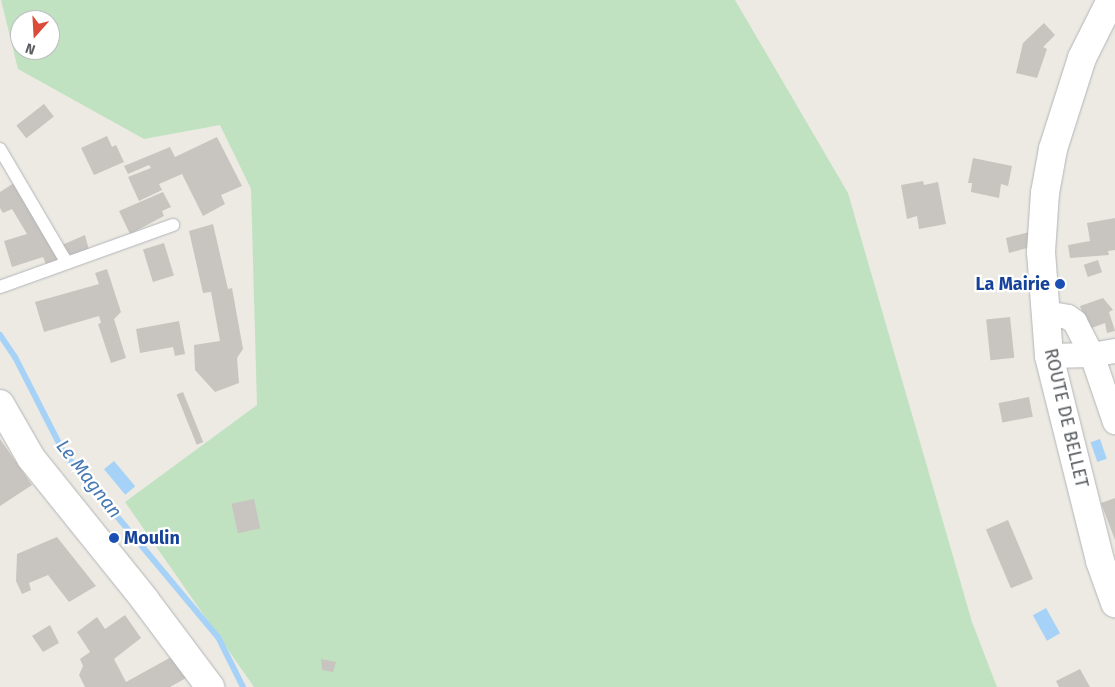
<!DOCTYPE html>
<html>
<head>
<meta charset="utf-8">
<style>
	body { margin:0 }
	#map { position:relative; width:1115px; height:687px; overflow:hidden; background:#eceae2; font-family:"Fira Sans",sans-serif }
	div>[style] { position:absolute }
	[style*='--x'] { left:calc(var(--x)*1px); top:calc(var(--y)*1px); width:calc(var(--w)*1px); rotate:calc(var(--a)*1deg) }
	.green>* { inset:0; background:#c0e2c1 }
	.water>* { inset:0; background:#a6d2f8; transform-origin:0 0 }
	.stream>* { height:6px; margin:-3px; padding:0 3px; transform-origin:3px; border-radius:3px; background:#a6d2f8 }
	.building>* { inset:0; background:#c8c5c0; transform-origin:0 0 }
	.roads { filter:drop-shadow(0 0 1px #b3b5b9) drop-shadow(0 0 1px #b3b5b9) }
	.service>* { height:12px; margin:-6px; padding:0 6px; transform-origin:6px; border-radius:6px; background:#fff }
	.minor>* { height:24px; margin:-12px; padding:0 12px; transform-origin:12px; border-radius:12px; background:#fff }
	.tertiary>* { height:28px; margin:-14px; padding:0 14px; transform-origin:14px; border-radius:14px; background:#fff }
	.dots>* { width:14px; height:14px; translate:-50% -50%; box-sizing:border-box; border:2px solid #fff; border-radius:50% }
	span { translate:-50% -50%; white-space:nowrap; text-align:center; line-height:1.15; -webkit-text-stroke:4.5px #fff; paint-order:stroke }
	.transit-label { font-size:18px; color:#164399; font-weight:700 }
	.right { translate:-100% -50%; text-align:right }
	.left { translate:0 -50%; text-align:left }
	.street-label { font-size:18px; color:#5b5e62 }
	.water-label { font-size:19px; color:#4879b2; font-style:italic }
	.north { position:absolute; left:10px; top:10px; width:50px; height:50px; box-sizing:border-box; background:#fff; border:1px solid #bdbfc0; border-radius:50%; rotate:199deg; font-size:14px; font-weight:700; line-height:20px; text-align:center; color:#5b5e62 }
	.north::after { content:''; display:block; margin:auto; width:18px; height:22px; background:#dc4a39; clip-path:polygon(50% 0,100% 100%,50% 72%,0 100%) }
</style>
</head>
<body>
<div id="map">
	<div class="green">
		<i style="clip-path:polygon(evenodd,1px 0,735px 0,848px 193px,972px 622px,997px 687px,254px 687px,125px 502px,257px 405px,251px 189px,220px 125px,144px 139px,18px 69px,1px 0,20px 20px,50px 20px,50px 50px,20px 50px,20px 20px)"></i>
	</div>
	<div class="water">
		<i style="left:1100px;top:439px;width:21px;height:10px;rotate:71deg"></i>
		<i style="left:114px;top:461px;width:33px;height:13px;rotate:50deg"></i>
		<i style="left:1046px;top:608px;width:29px;height:15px;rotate:61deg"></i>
	</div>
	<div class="stream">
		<i style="--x:0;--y:335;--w:27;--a:56"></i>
		<i style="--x:15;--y:357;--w:108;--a:63"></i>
		<i style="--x:64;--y:453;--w:240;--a:50.1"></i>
		<i style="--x:218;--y:637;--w:56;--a:63.4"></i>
	</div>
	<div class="building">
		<i style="clip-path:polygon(1044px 23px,1055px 35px,1043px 47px,1047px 49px,1037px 78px,1016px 73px,1023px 43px)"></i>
		<i style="left:44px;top:104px;width:16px;height:35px;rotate:52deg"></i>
		<i style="clip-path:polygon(107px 136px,112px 147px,116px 145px,124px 162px,94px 175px,81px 148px)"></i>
		<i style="clip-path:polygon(217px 137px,242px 186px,221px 195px,225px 204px,203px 216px,182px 174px,159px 184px,162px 190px,139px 201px,128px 177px,151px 168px,149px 165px,128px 174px,124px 166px,170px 147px,175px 157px)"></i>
		<i style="clip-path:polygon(973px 158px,1012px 166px,1008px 186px,1001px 184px,999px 198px,971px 192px,972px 183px,968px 183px)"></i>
		<i style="clip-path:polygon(923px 181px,924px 185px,938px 182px,946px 224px,919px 229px,917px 216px,907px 219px,901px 185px)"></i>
		<i style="clip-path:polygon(14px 183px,58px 258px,58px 260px,46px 264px,43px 257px,12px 267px,4px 241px,27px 234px,12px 209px,3px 213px,0 208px,0 192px)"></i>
		<i style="clip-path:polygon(163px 192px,171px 207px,162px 211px,164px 216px,130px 234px,119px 211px)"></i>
		<i style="clip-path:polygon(1115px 218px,1115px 250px,1108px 251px,1109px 255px,1070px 258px,1068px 245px,1090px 241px,1087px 223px)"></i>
		<i style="clip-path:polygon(213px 224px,228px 289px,232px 288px,243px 349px,237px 358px,239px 383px,215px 392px,195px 370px,194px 345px,220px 341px,211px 292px,203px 293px,189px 231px)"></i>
		<i style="clip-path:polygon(1029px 232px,1027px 248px,1009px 253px,1006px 238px)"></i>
		<i style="clip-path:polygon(85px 235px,89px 250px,73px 255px,67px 253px,62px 245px)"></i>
		<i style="left:164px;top:243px;width:34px;height:22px;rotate:73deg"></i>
		<i style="left:1098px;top:260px;width:13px;height:15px;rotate:72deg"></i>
		<i style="clip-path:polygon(107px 269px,121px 312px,114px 319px,126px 358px,111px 363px,98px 324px,101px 323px,99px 316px,44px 332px,35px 302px,99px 284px,95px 273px)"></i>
		<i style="clip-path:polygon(1103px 298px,1113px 310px,1109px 312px,1115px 331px,1107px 333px,1105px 323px,1089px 329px,1080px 306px)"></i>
		<i style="left:1010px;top:317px;width:41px;height:24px;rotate:84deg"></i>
		<i style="clip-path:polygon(179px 321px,185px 354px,175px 356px,173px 347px,140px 353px,136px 329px)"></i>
		<i style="left:183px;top:392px;width:54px;height:7px;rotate:68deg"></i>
		<i style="left:1029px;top:397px;width:20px;height:31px;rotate:79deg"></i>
		<i style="clip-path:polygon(0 439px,32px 485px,0 506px)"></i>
		<i style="clip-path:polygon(1115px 498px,1115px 540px,1101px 503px)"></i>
		<i style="left:254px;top:499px;width:30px;height:23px;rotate:78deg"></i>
		<i style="left:1008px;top:520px;width:64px;height:24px;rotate:67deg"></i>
		<i style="clip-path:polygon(57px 537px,96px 586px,69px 602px,48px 575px,29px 583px,31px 590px,22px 594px,16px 581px,17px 554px)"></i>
		<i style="clip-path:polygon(125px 615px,141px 638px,114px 659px,126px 682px,173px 656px,188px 677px,170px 687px,85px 687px,79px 675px,83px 666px,80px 659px,90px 652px,77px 632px,97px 617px,105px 629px)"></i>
		<i style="clip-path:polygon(50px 625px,59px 643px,43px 652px,32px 636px)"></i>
		<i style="clip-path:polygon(321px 659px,336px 662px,333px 672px,322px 670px)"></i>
		<i style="clip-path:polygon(1080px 669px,1090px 687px,1059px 687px,1056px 681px)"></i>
	</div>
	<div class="roads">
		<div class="service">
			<i style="--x:0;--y:149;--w:132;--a:59.6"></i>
			<i style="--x:0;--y:287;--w:184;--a:-19.7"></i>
		</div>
		<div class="minor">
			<i style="--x:1046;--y:313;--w:22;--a:10"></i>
			<i style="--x:1068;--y:317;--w:9;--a:36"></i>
			<i style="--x:1075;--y:322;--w:37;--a:63"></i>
			<i style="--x:1092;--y:355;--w:71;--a:71.1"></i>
			<i style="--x:1049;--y:356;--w:43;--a:-1.3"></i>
			<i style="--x:1092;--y:355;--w:23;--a:-10"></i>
		</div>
		<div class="tertiary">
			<i style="--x:1111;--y:0;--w:65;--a:116.6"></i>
			<i style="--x:1082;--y:58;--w:96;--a:107.7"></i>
			<i style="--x:1053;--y:149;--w:45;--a:100.3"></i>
			<i style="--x:1045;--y:193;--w:59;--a:93.9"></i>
			<i style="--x:1041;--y:252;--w:104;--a:85.6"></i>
			<i style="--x:1049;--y:356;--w:211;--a:76"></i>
			<i style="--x:1100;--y:561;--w:45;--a:70.3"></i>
			<i style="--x:0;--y:404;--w:62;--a:60.1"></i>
			<i style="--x:31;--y:458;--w:182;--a:51.2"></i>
			<i style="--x:145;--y:600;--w:109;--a:53.2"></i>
		</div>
	</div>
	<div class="dots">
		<i style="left:1060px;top:284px;background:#1a4fb4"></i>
		<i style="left:114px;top:538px;background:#1a4fb4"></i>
	</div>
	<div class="transit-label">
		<span class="right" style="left:1050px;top:284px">La Mairie</span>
		<span class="left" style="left:124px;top:538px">Moulin</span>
	</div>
	<div class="street-label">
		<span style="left:1066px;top:418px;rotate:77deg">ROUTE DE BELLET</span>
	</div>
	<div class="water-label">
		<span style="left:89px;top:479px;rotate:52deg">Le Magnan</span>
	</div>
	<div class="north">N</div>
</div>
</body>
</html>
